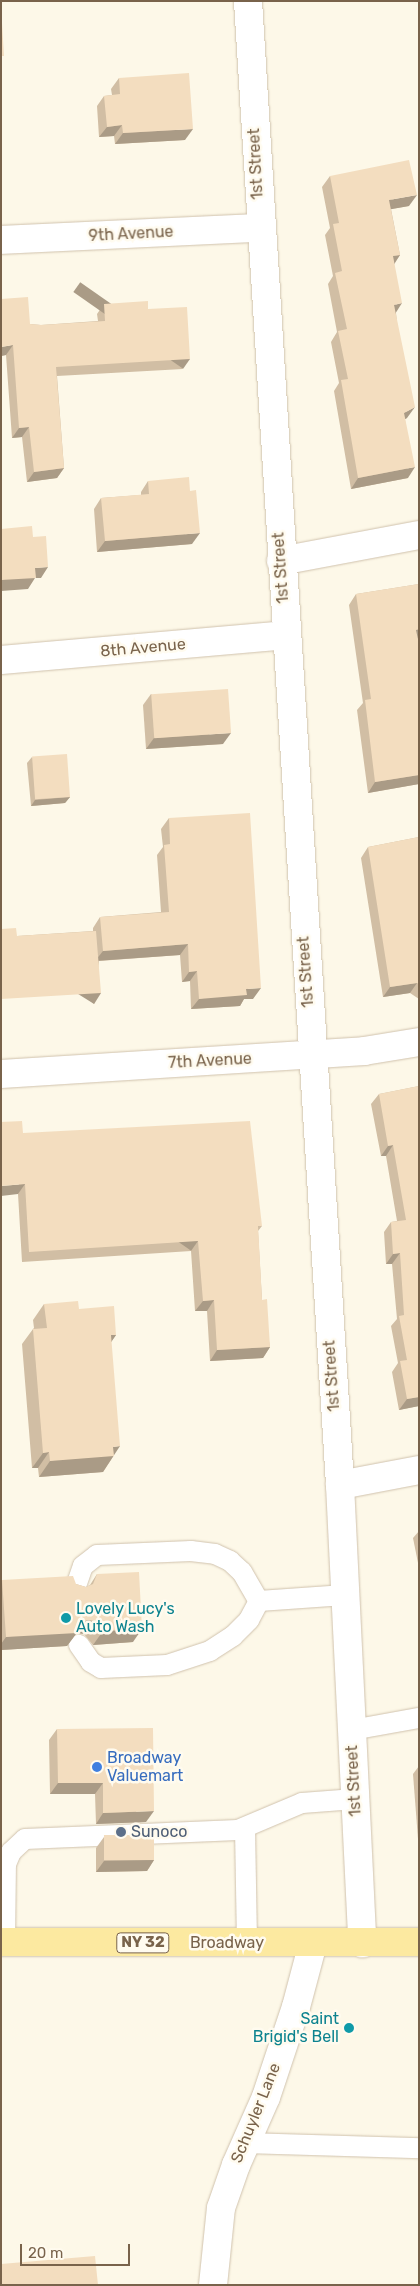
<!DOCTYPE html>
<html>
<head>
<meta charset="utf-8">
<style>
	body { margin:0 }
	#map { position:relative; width:420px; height:2286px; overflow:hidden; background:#fdf8e8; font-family:Rubik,sans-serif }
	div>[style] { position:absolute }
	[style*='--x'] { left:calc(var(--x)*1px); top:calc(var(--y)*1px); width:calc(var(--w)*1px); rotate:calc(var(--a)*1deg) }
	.roads { filter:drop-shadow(0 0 1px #d0c2ad) drop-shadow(0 0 1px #d0c2ad) }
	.lane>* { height:20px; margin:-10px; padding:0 10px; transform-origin:10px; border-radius:10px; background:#fff }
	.street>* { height:28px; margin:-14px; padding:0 14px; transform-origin:14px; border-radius:14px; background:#fff }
	.secondary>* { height:28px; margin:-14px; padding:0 14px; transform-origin:14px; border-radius:14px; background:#fff }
	.primary>* { height:28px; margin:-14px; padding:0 14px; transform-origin:14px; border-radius:14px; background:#fce9a0 }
	.wall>* { inset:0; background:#d1bea4 }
	.shaded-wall>* { inset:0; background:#aa9b86; transform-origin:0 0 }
	.building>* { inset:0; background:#f3ddbf; transform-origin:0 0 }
	.dots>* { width:14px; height:14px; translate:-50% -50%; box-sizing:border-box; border:2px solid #fffbef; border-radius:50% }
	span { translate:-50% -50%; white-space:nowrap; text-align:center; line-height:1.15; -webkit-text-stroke:5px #fffbef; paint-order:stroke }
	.shield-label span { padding:1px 4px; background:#fffbef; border:1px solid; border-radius:4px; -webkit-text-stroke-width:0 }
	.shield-label { font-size:15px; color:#79634b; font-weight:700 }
	.street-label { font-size:16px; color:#79634b }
	.culture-label { font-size:16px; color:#0d838f }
	.left { translate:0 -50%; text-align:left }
	.right { translate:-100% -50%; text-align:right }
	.shop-label { font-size:16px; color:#366cbe }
	.service-label { font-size:16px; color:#4e5e75 }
	.frame { position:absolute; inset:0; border:2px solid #79634b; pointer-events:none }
	.scale { position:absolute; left:20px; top:2244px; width:110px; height:22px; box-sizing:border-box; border:2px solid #79634b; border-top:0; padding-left:6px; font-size:15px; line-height:18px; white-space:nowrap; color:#79634b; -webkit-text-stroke:4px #fffbef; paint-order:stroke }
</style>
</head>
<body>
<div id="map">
	<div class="roads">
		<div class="lane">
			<i style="--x:75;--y:1589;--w:24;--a:-71"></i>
			<i style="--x:83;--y:1566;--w:18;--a:-38"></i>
			<i style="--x:97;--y:1555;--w:94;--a:-2.4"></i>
			<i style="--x:191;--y:1551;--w:24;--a:7"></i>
			<i style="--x:215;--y:1554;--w:17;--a:25"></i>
			<i style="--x:230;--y:1561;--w:16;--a:43"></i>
			<i style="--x:242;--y:1572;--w:34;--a:60"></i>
			<i style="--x:259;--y:1601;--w:21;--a:118"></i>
			<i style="--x:249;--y:1620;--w:23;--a:135"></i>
			<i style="--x:233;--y:1636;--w:27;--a:147"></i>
			<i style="--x:210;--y:1651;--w:45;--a:162"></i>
			<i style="--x:167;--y:1665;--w:66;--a:177.4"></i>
			<i style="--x:101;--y:1668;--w:12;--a:-149"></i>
			<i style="--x:91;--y:1662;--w:21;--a:-125"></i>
			<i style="--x:259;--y:1601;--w:86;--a:-4"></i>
			<i style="--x:352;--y:1730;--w:68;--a:-10.2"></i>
			<i style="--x:245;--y:1828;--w:115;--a:89"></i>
			<i style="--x:5;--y:1942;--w:78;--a:-89.3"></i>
			<i style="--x:6;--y:1864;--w:13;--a:-67"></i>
			<i style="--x:11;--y:1852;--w:19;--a:-43"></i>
			<i style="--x:25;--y:1839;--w:213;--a:-2.4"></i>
			<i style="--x:238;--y:1830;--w:69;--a:-22.9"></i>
			<i style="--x:302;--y:1803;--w:53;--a:-4.3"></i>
			<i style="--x:246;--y:2143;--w:173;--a:1.7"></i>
		</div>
		<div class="street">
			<i style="--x:1;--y:240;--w:259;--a:-2.7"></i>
			<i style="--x:281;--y:561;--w:140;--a:-10.7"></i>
			<i style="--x:1;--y:660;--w:285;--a:-5"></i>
			<i style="--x:1;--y:1074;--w:364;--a:-3.6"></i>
			<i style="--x:364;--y:1051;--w:56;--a:-9.3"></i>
			<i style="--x:340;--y:1485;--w:80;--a:-10.8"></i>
			<i style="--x:213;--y:2285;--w:77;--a:-84.1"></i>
			<i style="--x:221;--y:2208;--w:46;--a:-70.8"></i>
			<i style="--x:236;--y:2165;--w:74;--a:-66.2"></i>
			<i style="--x:266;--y:2097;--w:95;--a:-71.6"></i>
			<i style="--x:296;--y:2007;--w:66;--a:-75.1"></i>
		</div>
		<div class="secondary">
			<i style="--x:248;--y:1;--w:1487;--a:86.45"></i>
			<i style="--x:340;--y:1485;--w:459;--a:87.2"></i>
		</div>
		<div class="primary">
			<i style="--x:1;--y:1942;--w:418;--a:0"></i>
		</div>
	</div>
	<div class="wall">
		<i style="clip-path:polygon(119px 78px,185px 140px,115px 144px,114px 136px,99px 137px,97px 106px,104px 96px,112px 95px,111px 89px)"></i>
		<i style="clip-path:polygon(330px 176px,409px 206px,391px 209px,400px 255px,394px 263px,396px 313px,407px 418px,405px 419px,408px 478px,351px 489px,334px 391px,339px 383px,331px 342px,337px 332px,328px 284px,333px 276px,325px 235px,330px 228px,322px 187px)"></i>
		<i style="clip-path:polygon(104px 304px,148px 309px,183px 369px,57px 376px,64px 468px,57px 478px,27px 482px,22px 437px,12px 438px,6px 355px,1px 356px,30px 324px,41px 325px,98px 321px,97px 314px)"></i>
		<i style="clip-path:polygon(148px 481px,192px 544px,97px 552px,94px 509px,101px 498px,141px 495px,141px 492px)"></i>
		<i style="clip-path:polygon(419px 584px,419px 638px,418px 639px,419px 784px,368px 793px,357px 710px,363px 703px,349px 605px,356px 594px)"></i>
		<i style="clip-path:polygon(151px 694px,223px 744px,146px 749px,143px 705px)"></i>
		<i style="clip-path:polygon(32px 757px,70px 797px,65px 803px,31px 806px,27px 763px)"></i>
		<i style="clip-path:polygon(169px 818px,253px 999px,244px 999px,240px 1006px,191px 1009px,190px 981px,182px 982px,180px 955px,99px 961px,94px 1004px,17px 936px,93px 931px,93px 928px,100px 917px,161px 912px,157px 855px,163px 847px,161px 829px)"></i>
		<i style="clip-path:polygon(419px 837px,419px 999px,410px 993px,383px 997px,361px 858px,368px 847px)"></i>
		<i style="clip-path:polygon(419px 1086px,419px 1406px,399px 1410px,392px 1372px,398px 1363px,391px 1326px,397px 1319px,392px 1264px,386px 1264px,384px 1232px,391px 1222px,397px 1221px,386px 1156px,381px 1156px,371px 1104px,379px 1094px)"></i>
		<i style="clip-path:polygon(23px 1133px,262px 1226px,258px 1231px,262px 1300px,270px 1347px,263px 1358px,210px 1361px,207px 1311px,195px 1311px,191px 1251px,22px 1262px,18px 1194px)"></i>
		<i style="clip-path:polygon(44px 1304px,79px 1309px,116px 1335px,111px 1342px,114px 1455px,103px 1472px,39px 1477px,38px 1468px,32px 1468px,22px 1344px,33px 1329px,34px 1328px,33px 1320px)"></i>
		<i style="clip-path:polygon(419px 1531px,419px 1568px,413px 1538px)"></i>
		<i style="clip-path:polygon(97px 1574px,133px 1642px,93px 1645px,84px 1634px,78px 1633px,76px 1634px,67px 1646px,1px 1650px,1px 1581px,2px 1580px,76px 1584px,86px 1587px,90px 1585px)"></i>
		<i style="clip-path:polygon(57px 1729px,146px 1822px,96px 1824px,95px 1794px,50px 1794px,49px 1740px)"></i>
		<i style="clip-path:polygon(419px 1766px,419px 1852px,413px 1774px)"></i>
		<i style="clip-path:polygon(104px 1837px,154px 1860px,147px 1871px,96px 1872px,96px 1848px)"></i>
	</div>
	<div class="shaded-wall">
		<i style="clip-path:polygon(122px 125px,114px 136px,99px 137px,107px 127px)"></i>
		<i style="clip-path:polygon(193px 129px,185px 140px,115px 144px,123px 133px)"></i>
		<i style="clip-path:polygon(417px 195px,409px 206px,381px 211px,389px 200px)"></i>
		<i style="clip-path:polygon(400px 255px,393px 266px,393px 256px)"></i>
		<i style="clip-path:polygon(402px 303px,395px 314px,394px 305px)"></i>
		<i style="clip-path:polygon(13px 345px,6px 355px,1px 356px,1px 347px)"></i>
		<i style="left:190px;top:359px;width:12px;height:134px;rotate:125deg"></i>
		<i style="clip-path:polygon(415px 407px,407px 418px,396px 424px,404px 413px)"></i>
		<i style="clip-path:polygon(29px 427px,22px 437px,12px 438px,19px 428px)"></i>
		<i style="clip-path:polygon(415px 467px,408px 478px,351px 489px,358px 478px)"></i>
		<i style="clip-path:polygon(64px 468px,57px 478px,27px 482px,34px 472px)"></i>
		<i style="clip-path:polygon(200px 533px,192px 544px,97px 552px,105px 541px)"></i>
		<i style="clip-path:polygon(48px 567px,41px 578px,35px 578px,28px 589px,1px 591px,1px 580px,35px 568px)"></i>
		<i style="clip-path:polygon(419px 629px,419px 638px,409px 640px,416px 630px)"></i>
		<i style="clip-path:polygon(231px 733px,223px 744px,146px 749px,154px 738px)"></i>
		<i style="clip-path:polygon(419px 775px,419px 784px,368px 793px,375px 782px)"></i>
		<i style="clip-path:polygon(70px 797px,65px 803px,31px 806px,35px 800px)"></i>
		<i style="clip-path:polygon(188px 944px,180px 955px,95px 961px,103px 951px)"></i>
		<i style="clip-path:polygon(197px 971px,190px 981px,182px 982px,189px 972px)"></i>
		<i style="clip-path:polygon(417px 983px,410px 993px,383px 997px,390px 987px)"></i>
		<i style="clip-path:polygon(261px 988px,253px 999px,244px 999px,240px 1006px,191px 1009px,199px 999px,246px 989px)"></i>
		<i style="left:101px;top:993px;width:13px;height:100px;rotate:122deg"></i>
		<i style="clip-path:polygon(393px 1145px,386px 1156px,381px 1156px,388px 1146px)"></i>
		<i style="clip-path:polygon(25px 1184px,18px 1194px,1px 1196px,1px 1186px)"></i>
		<i style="left:198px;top:1241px;width:12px;height:169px;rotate:125deg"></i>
		<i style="clip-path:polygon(400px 1253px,392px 1264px,386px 1264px,393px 1254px)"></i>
		<i style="clip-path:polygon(214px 1300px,207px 1311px,195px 1311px,203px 1301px)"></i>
		<i style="clip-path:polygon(111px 1335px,116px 1335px,105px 1351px)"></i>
		<i style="clip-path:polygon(270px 1347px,263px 1358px,210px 1361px,217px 1350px)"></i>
		<i style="clip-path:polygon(419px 1397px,419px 1406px,399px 1410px,407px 1399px)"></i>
		<i style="clip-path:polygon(120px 1446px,103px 1472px,39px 1477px,50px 1461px,113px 1447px)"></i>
		<i style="clip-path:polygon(49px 1452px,38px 1468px,32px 1468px,43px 1453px)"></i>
		<i style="clip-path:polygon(88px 1620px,94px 1621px,84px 1634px,78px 1633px,76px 1634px,67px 1646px,1px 1650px,1px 1644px,6px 1637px,81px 1622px)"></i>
		<i style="clip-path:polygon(142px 1629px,133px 1642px,93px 1645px,103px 1631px)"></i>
		<i style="clip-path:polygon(58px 1783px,103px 1783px,95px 1794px,50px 1794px)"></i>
		<i style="clip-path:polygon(154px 1811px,146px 1822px,96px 1824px,103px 1813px)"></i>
		<i style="clip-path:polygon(154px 1860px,147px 1871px,96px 1872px,104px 1861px)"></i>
	</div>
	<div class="building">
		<i style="clip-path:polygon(1px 23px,2px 23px,4px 56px,1px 56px)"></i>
		<i style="clip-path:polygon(189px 73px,193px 129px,123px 133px,122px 125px,107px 127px,104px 96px,120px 94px,119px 78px)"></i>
		<i style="clip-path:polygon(409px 160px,417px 195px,389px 200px,400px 255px,393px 256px,402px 303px,394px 305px,415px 407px,404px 413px,415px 467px,358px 478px,341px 380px,348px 379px,338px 331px,347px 329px,335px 273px,342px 271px,333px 224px,339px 223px,330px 176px)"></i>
		<i style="clip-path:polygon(28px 297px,30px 324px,41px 325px,105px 321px,104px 304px,148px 301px,148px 309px,187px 307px,190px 359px,56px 367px,64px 468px,34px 472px,29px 427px,19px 428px,13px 345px,1px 347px,1px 299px)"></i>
		<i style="clip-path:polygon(189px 477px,190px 491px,196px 490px,200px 533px,105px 541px,101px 498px,149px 494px,148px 481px)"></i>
		<i style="clip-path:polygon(32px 526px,33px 537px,46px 536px,48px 567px,35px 568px,36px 578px,1px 580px,1px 529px)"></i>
		<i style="clip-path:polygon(419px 584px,419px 629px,416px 630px,419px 644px,419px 775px,375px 782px,365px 700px,371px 699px,356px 594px)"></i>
		<i style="left:228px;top:689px;width:44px;height:77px;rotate:86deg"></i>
		<i style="left:67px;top:754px;width:43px;height:35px;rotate:86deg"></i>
		<i style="clip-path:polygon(250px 813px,261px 988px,246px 989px,247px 995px,199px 999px,197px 971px,189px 972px,188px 944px,103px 951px,100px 917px,169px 912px,164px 845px,170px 844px,169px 818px)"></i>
		<i style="clip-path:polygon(419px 837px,419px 984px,417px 983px,390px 987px,368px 847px)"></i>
		<i style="clip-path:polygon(16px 928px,17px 936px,96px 931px,101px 993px,1px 999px,1px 929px)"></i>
		<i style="clip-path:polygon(419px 1086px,419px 1397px,407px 1399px,400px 1361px,407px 1360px,399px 1316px,404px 1315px,400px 1253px,393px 1254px,391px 1222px,406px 1220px,393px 1145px,388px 1146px,379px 1094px)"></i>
		<i style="clip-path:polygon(22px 1121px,23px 1133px,250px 1121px,262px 1226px,258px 1226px,262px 1300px,267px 1299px,270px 1347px,217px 1350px,214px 1300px,203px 1301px,198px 1241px,29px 1252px,25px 1184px,1px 1186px,1px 1122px)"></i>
		<i style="clip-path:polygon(78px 1301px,79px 1309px,114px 1306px,116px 1335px,111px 1335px,120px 1446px,113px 1447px,114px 1456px,50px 1461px,49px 1452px,43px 1453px,33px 1329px,47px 1328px,44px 1304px)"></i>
		<i style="clip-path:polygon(139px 1572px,142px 1629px,103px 1631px,94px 1621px,88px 1620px,81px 1622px,77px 1633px,6px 1637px,2px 1580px,73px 1576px,76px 1584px,86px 1587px,93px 1584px,97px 1574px)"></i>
		<i style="clip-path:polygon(153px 1728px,154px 1811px,103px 1813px,103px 1783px,58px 1783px,57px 1729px)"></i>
		<i style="left:154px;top:1835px;width:25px;height:50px;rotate:90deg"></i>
		<i style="clip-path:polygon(95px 2256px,98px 2285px,1px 2285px,1px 2264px)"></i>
	</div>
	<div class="dots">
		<i style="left:66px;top:1618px;background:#0f9aa8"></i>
		<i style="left:97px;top:1767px;background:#3f7fe0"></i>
		<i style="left:121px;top:1832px;background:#5c6f8a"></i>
		<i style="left:349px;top:2028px;background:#0f9aa8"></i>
	</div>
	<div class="shield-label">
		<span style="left:143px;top:1943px">NY 32</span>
	</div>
	<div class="street-label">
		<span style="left:256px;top:164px;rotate:-93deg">1st Street</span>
		<span style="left:131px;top:234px;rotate:-3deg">9th Avenue</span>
		<span style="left:281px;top:568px;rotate:-94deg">1st Street</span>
		<span style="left:143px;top:648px;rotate:-5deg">8th Avenue</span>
		<span style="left:306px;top:972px;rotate:-94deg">1st Street</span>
		<span style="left:210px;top:1061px;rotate:-3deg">7th Avenue</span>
		<span style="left:332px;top:1376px;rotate:-94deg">1st Street</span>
		<span style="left:354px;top:1781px;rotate:-93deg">1st Street</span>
		<span style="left:227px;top:1943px">Broadway</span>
		<span style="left:256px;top:2113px;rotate:-68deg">Schuyler Lane</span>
	</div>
	<div class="culture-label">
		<span class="left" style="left:76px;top:1618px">Lovely Lucy's<br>Auto Wash</span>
		<span class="right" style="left:339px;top:2028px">Saint<br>Brigid's Bell</span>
	</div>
	<div class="shop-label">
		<span class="left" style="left:107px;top:1767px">Broadway<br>Valuemart</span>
	</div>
	<div class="service-label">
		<span class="left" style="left:131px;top:1832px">Sunoco</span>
	</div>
	<div class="frame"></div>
	<div class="scale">20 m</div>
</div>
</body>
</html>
